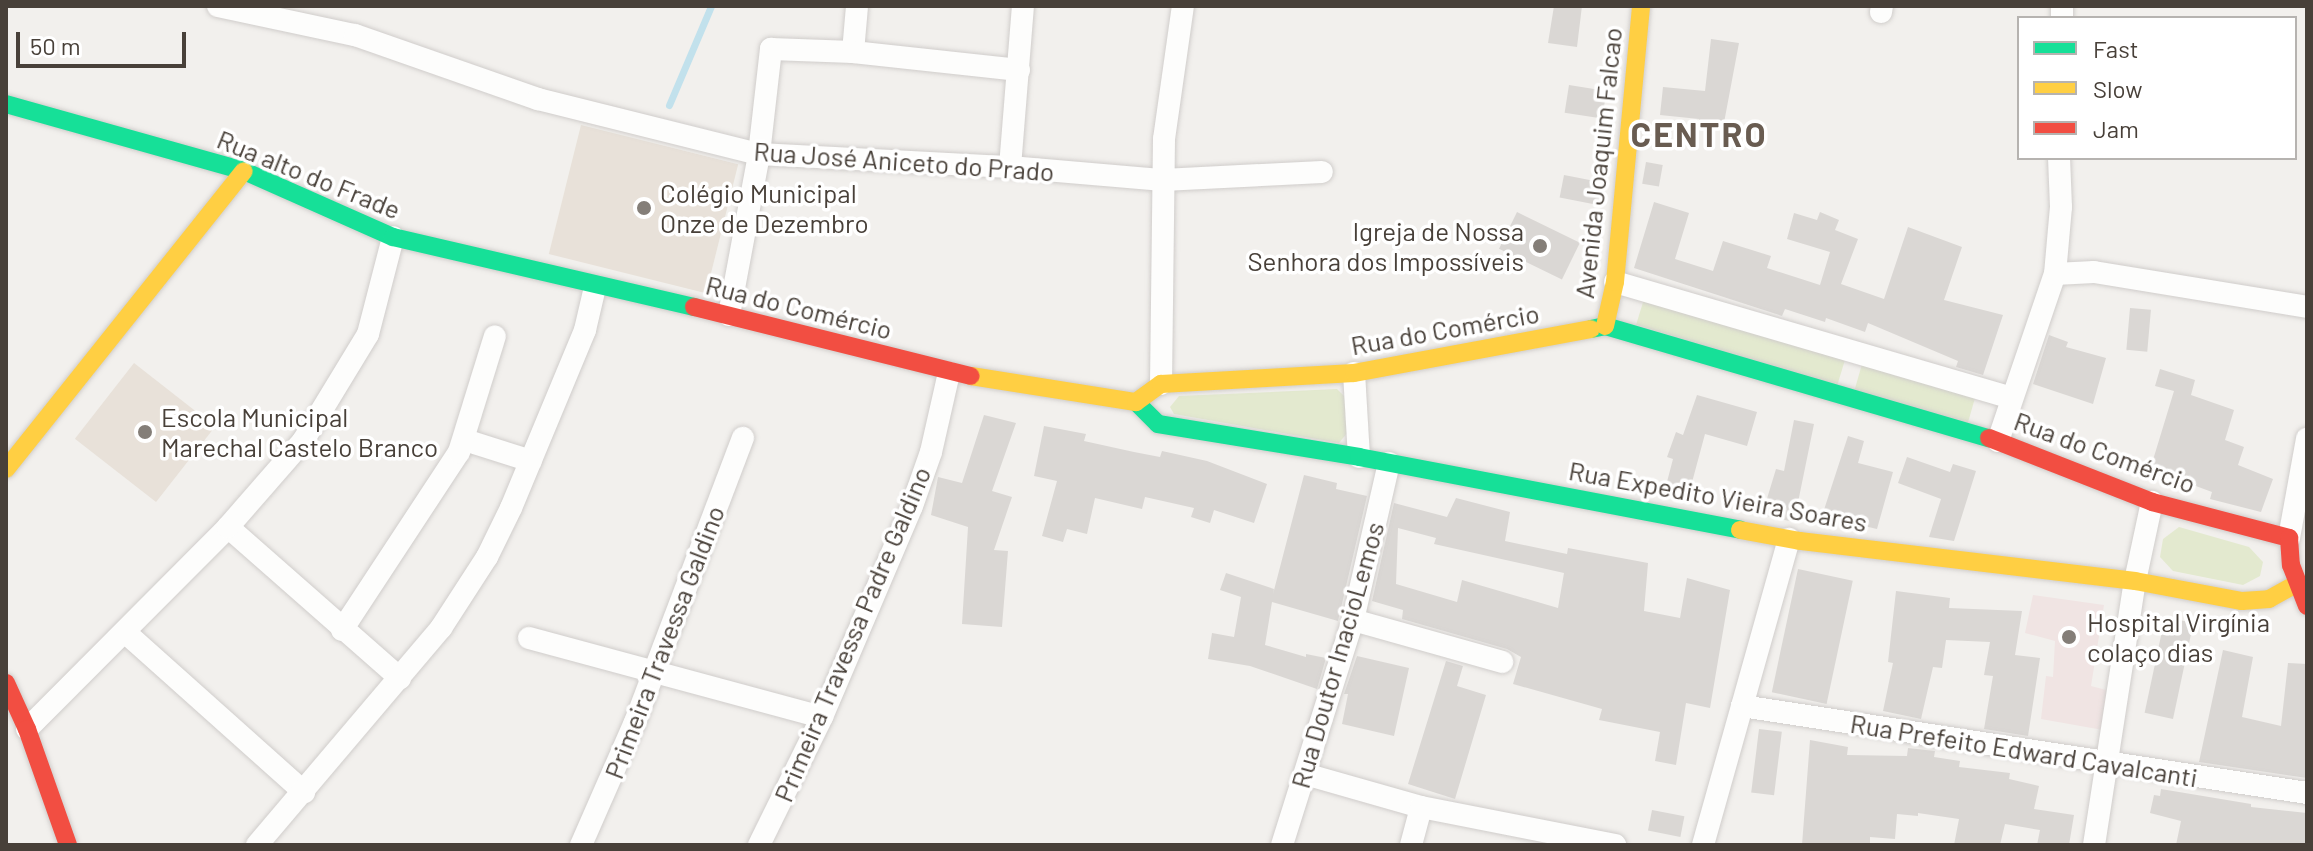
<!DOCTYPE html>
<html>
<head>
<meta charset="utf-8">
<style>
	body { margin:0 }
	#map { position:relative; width:2313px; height:851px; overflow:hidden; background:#f2f0ed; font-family:Barlow,sans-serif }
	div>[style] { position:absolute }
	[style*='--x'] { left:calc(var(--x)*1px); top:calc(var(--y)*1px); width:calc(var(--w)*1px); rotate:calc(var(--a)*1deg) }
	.education>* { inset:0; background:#e8e1d9; transform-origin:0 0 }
	.medical>* { inset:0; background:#f0e4e3 }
	.green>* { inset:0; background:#e3e9cf; transform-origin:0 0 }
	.stream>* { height:7px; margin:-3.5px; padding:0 3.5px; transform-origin:3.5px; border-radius:3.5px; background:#c2e1ec }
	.building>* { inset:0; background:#dad7d4; transform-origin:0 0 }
	.roads { filter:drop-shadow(0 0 2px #d0cdcb) drop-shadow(0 0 2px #d0cdcb) }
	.street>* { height:22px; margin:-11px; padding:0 11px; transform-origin:11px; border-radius:11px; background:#fdfdfc }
	.fast>* { height:18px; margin:-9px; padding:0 9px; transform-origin:9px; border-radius:9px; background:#16e098 }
	.slow>* { height:18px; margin:-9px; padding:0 9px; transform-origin:9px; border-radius:9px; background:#ffcf43 }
	.jam>* { height:18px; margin:-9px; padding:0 9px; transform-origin:9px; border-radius:9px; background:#f24e42 }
	.dots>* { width:22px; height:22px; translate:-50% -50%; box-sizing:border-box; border:4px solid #fff; border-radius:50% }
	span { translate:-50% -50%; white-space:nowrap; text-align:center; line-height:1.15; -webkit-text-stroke:7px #fff; paint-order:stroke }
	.street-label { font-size:26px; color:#484039 }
	.poi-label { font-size:26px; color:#484039 }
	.left { translate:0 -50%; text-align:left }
	.right { translate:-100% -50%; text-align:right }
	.district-label { font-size:34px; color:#695c51; font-weight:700; letter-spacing:2px }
	.frame { position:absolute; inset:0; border:8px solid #484039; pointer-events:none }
	.legend { position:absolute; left:2017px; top:16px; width:280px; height:144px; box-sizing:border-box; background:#fff; border:2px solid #b6b3b0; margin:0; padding:10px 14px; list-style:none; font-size:24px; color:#484039 }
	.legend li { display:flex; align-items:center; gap:16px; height:40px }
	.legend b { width:40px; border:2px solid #b6b3b0 }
	.scale { position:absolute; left:16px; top:32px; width:170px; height:36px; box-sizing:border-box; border:4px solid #484039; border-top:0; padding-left:10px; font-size:24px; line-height:28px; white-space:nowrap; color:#484039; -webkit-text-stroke:6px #fff; paint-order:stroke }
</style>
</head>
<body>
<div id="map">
	<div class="education">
		<i style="left:581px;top:125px;width:162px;height:133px;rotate:14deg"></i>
		<i style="left:134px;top:363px;width:103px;height:96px;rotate:38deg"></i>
	</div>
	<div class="medical">
		<i style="clip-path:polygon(2033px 595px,2104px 605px,2091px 686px,2110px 691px,2103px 730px,2041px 719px,2046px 676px,2053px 677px,2055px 641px,2025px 633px)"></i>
	</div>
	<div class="green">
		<i style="left:1644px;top:299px;width:210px;height:27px;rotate:17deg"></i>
		<i style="left:1862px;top:364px;width:118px;height:29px;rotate:16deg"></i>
		<i style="clip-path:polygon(1337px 389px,1345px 397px,1347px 433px,1339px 443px,1174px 414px,1170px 407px,1179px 396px)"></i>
		<i style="clip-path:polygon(2179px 527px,2249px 547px,2263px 562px,2260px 576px,2243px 585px,2173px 571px,2160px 557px,2163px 539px)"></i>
	</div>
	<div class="stream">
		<i style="--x:669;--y:105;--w:108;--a:-67"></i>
	</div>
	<div class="building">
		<i style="clip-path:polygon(1554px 6px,1582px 6px,1577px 47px,1548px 43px)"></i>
		<i style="clip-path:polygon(1711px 39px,1739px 43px,1723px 128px,1699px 123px,1699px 119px,1660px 115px,1663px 87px,1705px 91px)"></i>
		<i style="left:1569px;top:85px;width:38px;height:28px;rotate:9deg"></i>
		<i style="left:1646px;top:162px;width:17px;height:22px;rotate:10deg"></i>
		<i style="left:1564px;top:175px;width:43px;height:23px;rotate:11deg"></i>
		<i style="clip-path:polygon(1654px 202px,1689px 213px,1675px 259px,1713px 271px,1723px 241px,1771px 256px,1767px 268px,1820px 285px,1830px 252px,1787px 239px,1794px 213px,1817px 220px,1820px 212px,1839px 220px,1835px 230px,1858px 239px,1841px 284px,1884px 299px,1908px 227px,1962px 247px,1944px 300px,2003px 315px,1983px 375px,1956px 367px,1958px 361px,1868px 323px,1865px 332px,1826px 318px,1825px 322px,1785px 309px,1782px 316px,1634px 268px)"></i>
		<i style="left:1517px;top:212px;width:70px;height:41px;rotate:26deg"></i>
		<i style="left:2130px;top:308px;width:21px;height:42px;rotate:5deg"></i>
		<i style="clip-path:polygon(2049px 335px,2068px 342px,2066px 347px,2106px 358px,2093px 404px,2033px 384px)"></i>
		<i style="clip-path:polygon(2160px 369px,2195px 380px,2191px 395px,2234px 410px,2225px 440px,2244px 447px,2238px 465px,2273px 479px,2261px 512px,2210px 499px,2212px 492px,2166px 475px,2165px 478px,2149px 473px,2174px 391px,2155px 386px)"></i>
		<i style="clip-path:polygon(1697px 395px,1757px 412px,1747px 446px,1705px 434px,1687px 501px,1663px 497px,1673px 459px,1667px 457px,1676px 432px,1683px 435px)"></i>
		<i style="clip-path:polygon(984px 415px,1016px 423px,992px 491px,1012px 497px,994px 550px,1008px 551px,1002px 627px,962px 624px,968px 527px,931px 515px,938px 477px,962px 483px)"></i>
		<i style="clip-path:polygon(1794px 420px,1814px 424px,1794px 522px,1762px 515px,1776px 469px,1784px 471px)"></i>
		<i style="clip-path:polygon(1044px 426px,1086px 434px,1084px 441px,1134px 452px,1160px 457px,1162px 451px,1207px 461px,1267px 484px,1254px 523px,1214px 510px,1210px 523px,1191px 517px,1194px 508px,1145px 497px,1142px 509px,1095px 498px,1087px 534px,1067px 529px,1063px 542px,1042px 536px,1057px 481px,1034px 476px)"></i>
		<i style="clip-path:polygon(1848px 436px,1864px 441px,1858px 463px,1893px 472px,1877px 529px,1822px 516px)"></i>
		<i style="clip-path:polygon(1907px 457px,1950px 472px,1953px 464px,1976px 471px,1954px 541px,1929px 537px,1941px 499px,1898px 483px)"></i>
		<i style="clip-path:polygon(1304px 475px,1337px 483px,1336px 489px,1367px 496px,1338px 621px,1272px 602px,1265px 645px,1306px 657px,1306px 654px,1326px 658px,1317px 689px,1250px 666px,1208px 659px,1212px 633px,1234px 637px,1241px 597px,1220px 590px,1226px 573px,1274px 589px,1273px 594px)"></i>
		<i style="clip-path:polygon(evenodd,1456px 498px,1510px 512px,1505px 541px,1567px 554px,1568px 548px,1648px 563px,1644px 611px,1680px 618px,1687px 578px,1730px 590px,1710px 708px,1686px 703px,1676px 765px,1655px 761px,1660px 732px,1599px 720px,1602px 709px,1513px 684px,1521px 657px,1507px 649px,1402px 619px,1403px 610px,1372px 601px,1394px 503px,1447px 517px,1456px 498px,1398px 528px,1436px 538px,1434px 544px,1564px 573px,1558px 608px,1462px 580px,1457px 602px,1396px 584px,1398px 528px)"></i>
		<i style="left:1798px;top:569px;width:56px;height:126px;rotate:12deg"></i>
		<i style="clip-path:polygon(1896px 591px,1950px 598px,1949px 608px,2022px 611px,2015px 655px,2040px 658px,2028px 736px,1984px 729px,1993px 676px,1984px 675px,1990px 642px,1946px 640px,1942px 668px,1933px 667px,1921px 719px,1883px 711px,1893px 663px,1888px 662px)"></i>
		<i style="left:2165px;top:617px;width:29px;height:98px;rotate:12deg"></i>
		<i style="clip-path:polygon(2223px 650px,2253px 657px,2242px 717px,2281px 726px,2288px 663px,2307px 664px,2307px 778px,2199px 762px)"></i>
		<i style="clip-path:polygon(1357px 656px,1409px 668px,1394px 736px,1342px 724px,1348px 694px,1344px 694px)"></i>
		<i style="clip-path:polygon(1446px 661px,1463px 666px,1457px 686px,1486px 695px,1455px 799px,1408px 784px)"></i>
		<i style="left:1759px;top:729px;width:23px;height:64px;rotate:7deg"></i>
		<i style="clip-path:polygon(1810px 740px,1848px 747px,1847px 755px,1907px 756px,1908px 748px,1935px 751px,1934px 757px,1960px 761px,1959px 767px,2010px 773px,2009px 779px,2039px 786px,2034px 809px,2074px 815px,2069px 845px,2037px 845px,2040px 830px,2005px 824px,2000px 845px,1954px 845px,1959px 819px,1918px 813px,1918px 816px,1897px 814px,1895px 839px,1870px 837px,1870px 845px,1802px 845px)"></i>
		<i style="clip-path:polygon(2161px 789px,2251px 804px,2251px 807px,2307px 813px,2307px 845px,2176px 845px,2181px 821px,2150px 813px,2154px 795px,2160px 796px)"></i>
		<i style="left:1652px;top:810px;width:33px;height:21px;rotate:11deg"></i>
	</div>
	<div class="roads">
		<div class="street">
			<i style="--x:218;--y:6;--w:140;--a:12"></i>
			<i style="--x:355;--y:35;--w:194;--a:19.3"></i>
			<i style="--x:538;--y:99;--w:228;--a:14"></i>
			<i style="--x:759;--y:154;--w:251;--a:3"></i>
			<i style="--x:1010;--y:167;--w:154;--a:4.9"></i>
			<i style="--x:1163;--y:180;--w:159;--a:-2.9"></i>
			<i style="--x:1881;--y:12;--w:6;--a:-81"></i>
			<i style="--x:2062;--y:18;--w:12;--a:-90"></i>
			<i style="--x:853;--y:52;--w:46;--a:-85"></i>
			<i style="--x:1010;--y:167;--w:162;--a:-85.4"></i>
			<i style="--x:2055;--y:274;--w:39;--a:-3"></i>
			<i style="--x:2094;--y:272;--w:216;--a:9.3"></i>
			<i style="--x:1615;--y:282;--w:413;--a:16.3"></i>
			<i style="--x:729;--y:315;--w:164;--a:-79.4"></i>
			<i style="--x:759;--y:154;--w:106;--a:-83.5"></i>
			<i style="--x:771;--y:49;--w:82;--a:2.1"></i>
			<i style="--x:853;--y:52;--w:167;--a:6.2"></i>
			<i style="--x:1354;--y:373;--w:84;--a:86.6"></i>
			<i style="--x:1161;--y:384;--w:245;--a:-89.3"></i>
			<i style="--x:1164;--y:139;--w:134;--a:-81.9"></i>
			<i style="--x:465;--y:440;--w:69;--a:17.7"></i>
			<i style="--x:1998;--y:441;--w:176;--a:-71.2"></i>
			<i style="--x:2055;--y:274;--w:67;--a:-84.9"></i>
			<i style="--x:2061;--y:207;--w:49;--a:-92.3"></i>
			<i style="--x:228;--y:527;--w:229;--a:41.3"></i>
			<i style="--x:2289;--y:538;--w:101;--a:-79.7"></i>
			<i style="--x:1353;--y:620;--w:155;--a:15.7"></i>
			<i style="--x:342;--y:630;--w:213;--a:-56.7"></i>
			<i style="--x:459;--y:452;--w:121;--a:-72.8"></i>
			<i style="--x:126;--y:633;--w:239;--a:41.8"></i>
			<i style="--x:529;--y:638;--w:303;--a:15.1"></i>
			<i style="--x:1742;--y:706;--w:572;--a:8.75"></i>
			<i style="--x:27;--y:729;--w:285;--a:-45.1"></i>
			<i style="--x:228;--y:527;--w:114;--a:-48.9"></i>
			<i style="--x:303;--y:441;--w:125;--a:-58.7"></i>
			<i style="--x:368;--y:334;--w:100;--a:-75.5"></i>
			<i style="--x:1305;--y:774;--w:121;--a:15.9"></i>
			<i style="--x:1421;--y:807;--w:198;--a:11.1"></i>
			<i style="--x:257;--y:845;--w:285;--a:-49.7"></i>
			<i style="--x:441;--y:628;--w:85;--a:-57.1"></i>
			<i style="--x:487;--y:557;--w:55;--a:-63.9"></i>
			<i style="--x:511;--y:508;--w:193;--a:-67.4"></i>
			<i style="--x:585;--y:330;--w:44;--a:-76.9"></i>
			<i style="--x:581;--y:845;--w:134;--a:-66.3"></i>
			<i style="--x:635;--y:722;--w:304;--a:-69.2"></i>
			<i style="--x:759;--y:845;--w:143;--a:-63.8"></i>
			<i style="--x:822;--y:717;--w:229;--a:-66.9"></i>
			<i style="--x:912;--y:506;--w:57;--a:-70.6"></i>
			<i style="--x:931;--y:452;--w:81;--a:-77.2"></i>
			<i style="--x:1282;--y:845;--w:236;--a:-72.5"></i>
			<i style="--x:1353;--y:620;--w:161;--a:-77.1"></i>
			<i style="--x:1411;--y:845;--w:39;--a:-75"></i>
			<i style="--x:1703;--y:845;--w:318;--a:-74.3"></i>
			<i style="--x:2094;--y:845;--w:267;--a:-81.2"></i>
			<i style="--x:2135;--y:581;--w:81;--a:-77.9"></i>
		</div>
		<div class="fast">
			<i style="--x:6;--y:104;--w:247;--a:15.7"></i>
			<i style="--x:244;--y:171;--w:163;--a:23.9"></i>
			<i style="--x:393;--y:237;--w:309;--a:13.1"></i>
			<i style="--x:1591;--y:329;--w:14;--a:-12"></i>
			<i style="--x:1605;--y:326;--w:400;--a:16.3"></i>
			<i style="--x:1136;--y:402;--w:31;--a:45"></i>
			<i style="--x:1158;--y:424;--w:204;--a:9.3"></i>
			<i style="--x:1359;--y:457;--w:388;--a:10.8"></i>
		</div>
		<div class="slow">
			<i style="--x:1605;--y:326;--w:45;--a:-77.2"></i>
			<i style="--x:1615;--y:282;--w:277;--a:-84.6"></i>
			<i style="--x:971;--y:376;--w:167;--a:9"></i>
			<i style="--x:1136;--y:402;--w:31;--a:-36"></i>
			<i style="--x:1161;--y:384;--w:193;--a:-3.3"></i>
			<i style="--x:1354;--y:373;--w:241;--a:-10.5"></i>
			<i style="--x:6;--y:469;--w:381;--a:-51.4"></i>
			<i style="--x:1740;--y:530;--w:61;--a:10.4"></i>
			<i style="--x:1800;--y:541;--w:337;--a:6.8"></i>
			<i style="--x:2135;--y:581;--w:109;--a:10.6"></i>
			<i style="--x:2242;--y:601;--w:27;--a:-4"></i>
			<i style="--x:2269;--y:599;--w:33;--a:-29"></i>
		</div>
		<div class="jam">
			<i style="--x:694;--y:307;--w:285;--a:14"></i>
			<i style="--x:1989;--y:438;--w:175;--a:21.4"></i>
			<i style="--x:2152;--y:502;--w:142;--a:14.7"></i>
			<i style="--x:2289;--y:538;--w:27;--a:86"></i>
			<i style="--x:2291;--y:565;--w:44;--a:68.7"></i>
			<i style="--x:6;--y:683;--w:51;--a:65.5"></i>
			<i style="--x:27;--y:729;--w:123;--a:70.5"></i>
		</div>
	</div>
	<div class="dots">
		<i style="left:644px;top:208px;background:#847e78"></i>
		<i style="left:1540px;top:246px;background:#847e78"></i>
		<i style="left:145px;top:432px;background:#847e78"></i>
		<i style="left:2069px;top:637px;background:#847e78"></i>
	</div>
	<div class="street-label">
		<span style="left:904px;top:161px;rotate:4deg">Rua José Aniceto do Prado</span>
		<span style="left:1598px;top:163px;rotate:-84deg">Avenida Joaquim Falcao</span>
		<span style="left:309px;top:174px;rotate:22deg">Rua alto do Frade</span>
		<span style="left:799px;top:307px;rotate:14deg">Rua do Comércio</span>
		<span style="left:1445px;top:329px;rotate:-10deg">Rua do Comércio</span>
		<span style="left:2105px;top:452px;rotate:20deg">Rua do Comércio</span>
		<span style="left:1718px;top:496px;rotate:10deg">Rua Expedito Vieira Soares</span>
		<span style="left:852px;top:634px;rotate:-67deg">Primeira Travessa Padre Galdino</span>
		<span style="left:664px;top:642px;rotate:-69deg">Primeira Travessa Galdino</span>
		<span style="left:1337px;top:655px;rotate:-74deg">Rua Doutor InacioLemos</span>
		<span style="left:2024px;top:750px;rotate:9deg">Rua Prefeito Edward Cavalcanti</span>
	</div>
	<div class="poi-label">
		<span class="left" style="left:660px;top:208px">Colégio Municipal<br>Onze de Dezembro</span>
		<span class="right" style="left:1524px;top:246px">Igreja de Nossa<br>Senhora dos Impossíveis</span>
		<span class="left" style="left:161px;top:432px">Escola Municipal<br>Marechal Castelo Branco</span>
		<span class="left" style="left:2087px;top:637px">Hospital Virgínia<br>colaço dias</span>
	</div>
	<div class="district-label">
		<span style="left:1699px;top:134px">CENTRO</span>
	</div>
	<div class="frame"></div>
	<ul class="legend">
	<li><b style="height:10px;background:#16e098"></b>Fast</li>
	<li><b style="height:10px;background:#ffcf43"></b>Slow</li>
	<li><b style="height:10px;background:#f24e42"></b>Jam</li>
	</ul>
	<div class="scale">50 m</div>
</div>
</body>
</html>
